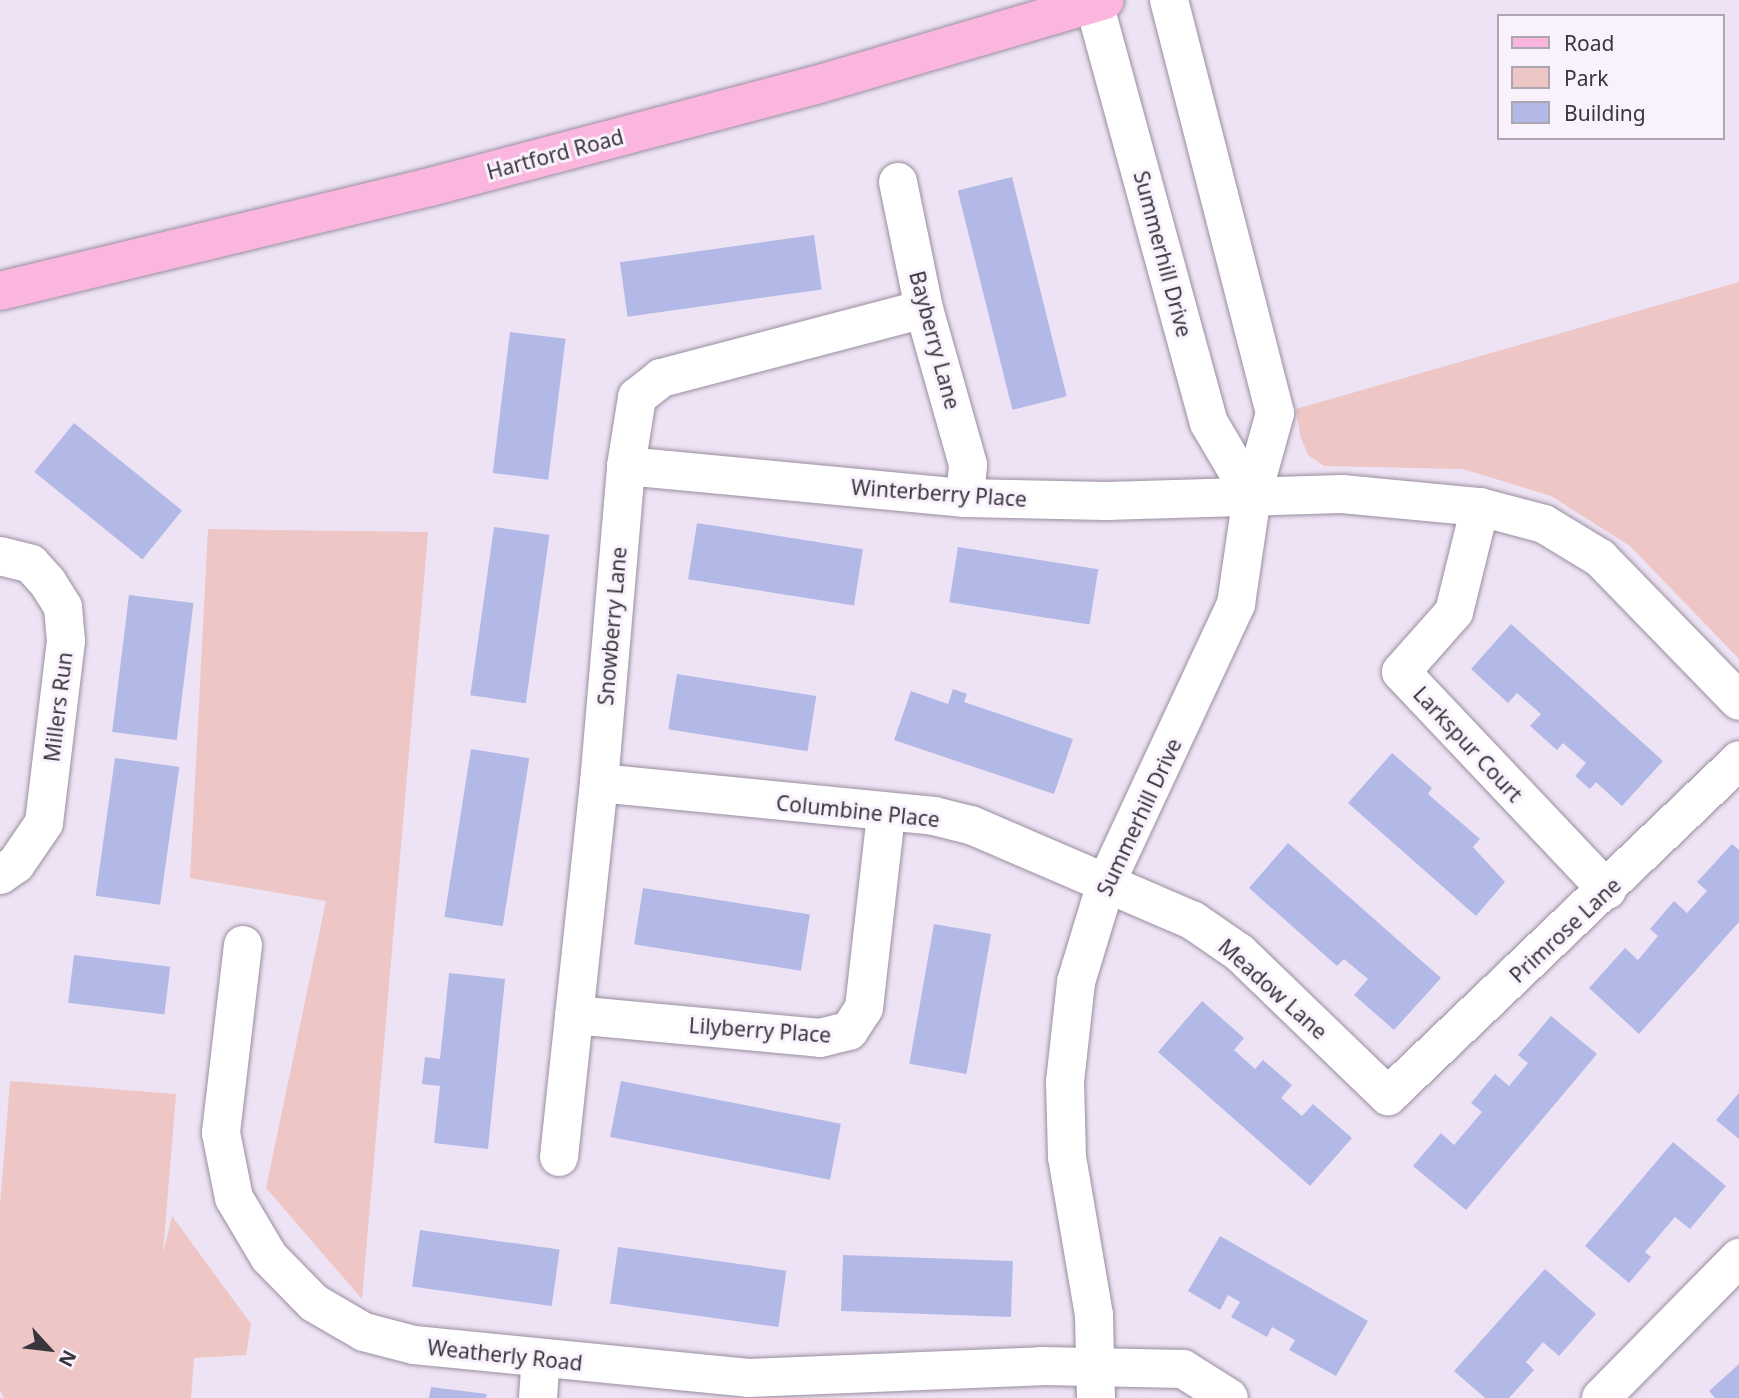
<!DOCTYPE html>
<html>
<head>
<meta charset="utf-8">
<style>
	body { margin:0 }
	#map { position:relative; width:1739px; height:1398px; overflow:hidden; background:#eee3f5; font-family:"Noto Sans",sans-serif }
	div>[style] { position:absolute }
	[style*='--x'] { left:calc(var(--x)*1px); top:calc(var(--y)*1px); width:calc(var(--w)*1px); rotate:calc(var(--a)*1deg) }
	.green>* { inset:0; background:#edc6c5 }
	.building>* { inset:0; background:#b3b9e7; transform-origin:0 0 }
	.roads { filter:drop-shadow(0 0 2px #998e9f) drop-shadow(0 0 2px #998e9f) }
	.minor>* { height:38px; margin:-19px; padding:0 19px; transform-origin:19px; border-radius:19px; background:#fff }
	.major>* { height:38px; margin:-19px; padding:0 19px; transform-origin:19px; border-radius:19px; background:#fbb6de }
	span { translate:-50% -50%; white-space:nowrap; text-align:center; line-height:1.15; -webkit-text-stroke:6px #f9f2fd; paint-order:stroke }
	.street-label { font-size:21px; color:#39353c }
	.legend { position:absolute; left:1497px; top:14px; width:228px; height:126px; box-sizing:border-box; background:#f9f2fd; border:2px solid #aca6b0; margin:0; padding:9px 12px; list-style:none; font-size:21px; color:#39353c }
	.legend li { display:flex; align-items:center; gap:14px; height:35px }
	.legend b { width:35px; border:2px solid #aca6b0 }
	.north { position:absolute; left:14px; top:1314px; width:70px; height:70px; -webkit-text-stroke:5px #f9f2fd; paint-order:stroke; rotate:117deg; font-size:19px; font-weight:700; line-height:28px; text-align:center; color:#39353c }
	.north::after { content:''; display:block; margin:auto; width:24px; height:32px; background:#39353c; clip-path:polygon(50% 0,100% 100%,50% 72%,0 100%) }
</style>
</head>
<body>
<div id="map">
	<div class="green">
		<i style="clip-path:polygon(1739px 282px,1739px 659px,1630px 546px,1551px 496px,1463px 469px,1324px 466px,1308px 455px,1300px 435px,1296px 409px)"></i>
		<i style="clip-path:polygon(208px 529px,428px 532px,362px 1299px,266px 1188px,326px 901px,190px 878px)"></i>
		<i style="clip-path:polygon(10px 1081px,176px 1094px,163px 1253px,172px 1216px,251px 1324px,246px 1355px,194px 1358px,191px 1398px,4px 1398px,0 1390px,0 1206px)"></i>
	</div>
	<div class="building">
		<i style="left:1012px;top:177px;width:226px;height:56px;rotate:76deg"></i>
		<i style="left:814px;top:235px;width:55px;height:196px;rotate:82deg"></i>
		<i style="left:510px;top:332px;width:56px;height:142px;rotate:7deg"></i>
		<i style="left:74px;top:423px;width:139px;height:63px;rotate:39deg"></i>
		<i style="left:697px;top:523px;width:168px;height:57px;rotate:9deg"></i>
		<i style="left:494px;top:527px;width:56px;height:170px;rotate:8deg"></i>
		<i style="left:958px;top:547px;width:142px;height:56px;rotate:9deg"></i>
		<i style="left:129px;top:595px;width:65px;height:138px;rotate:7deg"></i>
		<i style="clip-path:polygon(1511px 624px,1663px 761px,1622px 806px,1596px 782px,1590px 789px,1575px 776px,1586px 763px,1563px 743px,1557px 750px,1530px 726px,1541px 714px,1517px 693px,1508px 703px,1471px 669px)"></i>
		<i style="left:677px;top:674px;width:141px;height:56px;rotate:9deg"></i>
		<i style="clip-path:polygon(953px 689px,967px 694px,964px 702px,1073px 739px,1054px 794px,894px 740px,911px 691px,948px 704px)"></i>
		<i style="left:471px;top:749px;width:59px;height:170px;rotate:9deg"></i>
		<i style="clip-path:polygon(1392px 753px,1432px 788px,1428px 794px,1480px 839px,1473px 847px,1505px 882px,1476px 916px,1348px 803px)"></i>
		<i style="left:115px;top:758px;width:65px;height:139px;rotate:8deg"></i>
		<i style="clip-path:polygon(1288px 843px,1441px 978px,1394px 1030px,1354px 995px,1368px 979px,1344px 959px,1337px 966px,1249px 888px)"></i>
		<i style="clip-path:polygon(1732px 844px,1739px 850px,1739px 922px,1639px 1034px,1589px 988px,1625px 948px,1638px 960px,1658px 936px,1650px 929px,1674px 901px,1687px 913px,1707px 891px,1697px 882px)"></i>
		<i style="left:643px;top:888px;width:169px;height:57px;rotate:9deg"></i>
		<i style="left:934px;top:924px;width:58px;height:142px;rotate:10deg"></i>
		<i style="left:74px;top:955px;width:97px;height:48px;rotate:7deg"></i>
		<i style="clip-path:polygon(449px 973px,505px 979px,488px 1149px,434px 1143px,440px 1086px,422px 1084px,425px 1057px,440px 1059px)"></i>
		<i style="clip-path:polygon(1202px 1001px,1244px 1038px,1234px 1050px,1255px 1069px,1263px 1060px,1292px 1085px,1281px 1098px,1302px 1116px,1313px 1104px,1352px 1138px,1310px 1186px,1158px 1052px)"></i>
		<i style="clip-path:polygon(1551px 1016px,1597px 1054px,1466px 1210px,1413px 1166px,1441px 1133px,1454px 1145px,1482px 1112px,1471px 1103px,1495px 1074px,1509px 1086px,1528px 1063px,1518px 1055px)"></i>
		<i style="left:621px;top:1081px;width:224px;height:57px;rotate:11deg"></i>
		<i style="clip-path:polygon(1739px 1093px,1739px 1139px,1716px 1120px)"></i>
		<i style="clip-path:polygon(1673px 1142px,1726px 1186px,1690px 1229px,1675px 1217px,1645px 1252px,1651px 1257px,1629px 1283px,1585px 1246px)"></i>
		<i style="left:420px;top:1230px;width:141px;height:57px;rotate:8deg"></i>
		<i style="clip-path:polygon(1220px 1236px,1368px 1321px,1336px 1376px,1289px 1350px,1295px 1340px,1272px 1327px,1267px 1337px,1231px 1317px,1240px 1302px,1228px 1295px,1220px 1310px,1188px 1291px)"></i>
		<i style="left:618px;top:1247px;width:170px;height:57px;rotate:8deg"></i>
		<i style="left:843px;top:1255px;width:170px;height:56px;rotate:2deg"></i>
		<i style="clip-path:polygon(1545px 1269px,1596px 1314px,1559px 1356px,1543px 1342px,1526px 1362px,1534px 1370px,1509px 1398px,1485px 1398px,1454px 1371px)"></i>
		<i style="clip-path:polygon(1739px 1364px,1739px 1398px,1715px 1398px,1709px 1391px)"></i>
		<i style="clip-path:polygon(431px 1387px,487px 1394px,486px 1398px,429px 1398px)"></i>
	</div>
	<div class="roads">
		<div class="minor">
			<i style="--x:1094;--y:3;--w:435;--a:74.7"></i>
			<i style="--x:1209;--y:423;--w:85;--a:59.5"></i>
			<i style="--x:898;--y:182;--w:130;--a:78.4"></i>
			<i style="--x:924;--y:309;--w:162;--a:74.2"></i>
			<i style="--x:968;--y:465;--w:33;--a:95"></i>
			<i style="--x:626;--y:466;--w:341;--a:5.4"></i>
			<i style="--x:965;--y:498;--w:140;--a:1.2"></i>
			<i style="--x:1105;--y:501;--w:237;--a:-1.7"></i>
			<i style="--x:1342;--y:494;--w:139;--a:5.4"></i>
			<i style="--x:1480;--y:507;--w:66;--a:14.9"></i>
			<i style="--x:1544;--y:524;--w:66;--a:31.3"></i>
			<i style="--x:1600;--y:558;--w:199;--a:45.8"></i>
			<i style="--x:1480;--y:507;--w:108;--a:103.9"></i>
			<i style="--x:1454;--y:612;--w:80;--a:131.5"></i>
			<i style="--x:1401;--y:672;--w:300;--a:46.6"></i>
			<i style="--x:0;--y:556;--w:32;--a:14"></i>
			<i style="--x:31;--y:564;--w:25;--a:48"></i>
			<i style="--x:48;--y:583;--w:28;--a:58"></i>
			<i style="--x:63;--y:607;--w:34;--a:85"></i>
			<i style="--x:66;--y:641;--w:183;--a:96.9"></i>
			<i style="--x:44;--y:823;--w:50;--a:124.3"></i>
			<i style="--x:16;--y:864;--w:19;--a:145"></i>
			<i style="--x:599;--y:783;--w:337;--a:5.6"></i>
			<i style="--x:934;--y:816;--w:38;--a:14"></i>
			<i style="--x:971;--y:825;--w:241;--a:23.3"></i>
			<i style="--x:1192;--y:920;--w:58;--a:34.5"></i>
			<i style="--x:1240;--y:953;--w:206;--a:44"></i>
			<i style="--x:1388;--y:1096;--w:486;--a:-43.7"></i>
			<i style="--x:243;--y:945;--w:189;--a:96.7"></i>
			<i style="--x:221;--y:1133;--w:66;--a:78.7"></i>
			<i style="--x:234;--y:1198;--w:69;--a:59.3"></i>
			<i style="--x:269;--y:1257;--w:64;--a:45.6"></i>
			<i style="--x:314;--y:1303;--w:58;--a:30.1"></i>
			<i style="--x:364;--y:1332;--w:52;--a:14.6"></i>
			<i style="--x:414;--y:1345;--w:336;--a:5.6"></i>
			<i style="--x:748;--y:1378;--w:294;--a:-2.3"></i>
			<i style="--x:1042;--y:1366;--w:141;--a:1.2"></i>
			<i style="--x:1183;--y:1369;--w:54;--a:32.2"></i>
			<i style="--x:574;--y:1015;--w:247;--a:5.3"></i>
			<i style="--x:820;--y:1038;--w:30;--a:-14"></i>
			<i style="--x:849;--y:1031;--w:27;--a:-57"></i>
			<i style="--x:864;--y:1008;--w:195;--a:-83.5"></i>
			<i style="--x:559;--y:1157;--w:376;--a:-83.9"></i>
			<i style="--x:599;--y:783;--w:318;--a:-85.1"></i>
			<i style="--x:626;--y:466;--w:70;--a:-80.9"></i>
			<i style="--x:637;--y:397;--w:31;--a:-38"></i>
			<i style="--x:661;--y:378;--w:272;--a:-14.7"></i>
			<i style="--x:538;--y:1398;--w:39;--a:-86"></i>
			<i style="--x:1096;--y:1398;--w:83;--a:-91.4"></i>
			<i style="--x:1094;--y:1315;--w:160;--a:-99.7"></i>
			<i style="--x:1067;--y:1157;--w:75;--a:-91.5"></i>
			<i style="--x:1065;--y:1082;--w:101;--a:-83.7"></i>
			<i style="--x:1076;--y:982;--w:103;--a:-73.1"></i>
			<i style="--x:1106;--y:883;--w:308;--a:-65"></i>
			<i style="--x:1236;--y:604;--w:109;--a:-81.6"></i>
			<i style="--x:1252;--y:496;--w:86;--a:-74.5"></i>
			<i style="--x:1275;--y:413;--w:426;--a:-104.4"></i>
			<i style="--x:1601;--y:1398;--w:197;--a:-45.4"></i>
		</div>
		<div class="major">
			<i style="--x:0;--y:291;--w:442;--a:-13.6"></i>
			<i style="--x:430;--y:187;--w:399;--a:-14.8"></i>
			<i style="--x:816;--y:85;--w:301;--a:-16.4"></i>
		</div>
	</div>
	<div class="street-label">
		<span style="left:555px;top:154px;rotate:-15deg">Hartford Road</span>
		<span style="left:1163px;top:254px;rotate:75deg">Summerhill Drive</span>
		<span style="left:935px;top:340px;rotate:75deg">Bayberry Lane</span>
		<span style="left:939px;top:493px;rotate:4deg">Winterberry Place</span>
		<span style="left:612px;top:626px;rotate:-85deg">Snowberry Lane</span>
		<span style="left:58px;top:707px;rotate:-83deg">Millers Run</span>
		<span style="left:1468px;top:744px;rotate:47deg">Larkspur Court</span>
		<span style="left:858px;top:811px;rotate:6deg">Columbine Place</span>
		<span style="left:1139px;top:817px;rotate:-65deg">Summerhill Drive</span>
		<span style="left:1565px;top:930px;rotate:-43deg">Primrose Lane</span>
		<span style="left:1273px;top:989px;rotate:42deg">Meadow Lane</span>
		<span style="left:760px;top:1030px;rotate:4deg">Lilyberry Place</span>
		<span style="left:505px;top:1355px;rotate:6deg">Weatherly Road</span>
	</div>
	<ul class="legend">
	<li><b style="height:9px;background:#fbb6de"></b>Road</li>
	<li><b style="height:19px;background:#edc6c5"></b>Park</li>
	<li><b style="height:19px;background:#b3b9e7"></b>Building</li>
	</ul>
	<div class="north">N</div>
</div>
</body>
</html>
